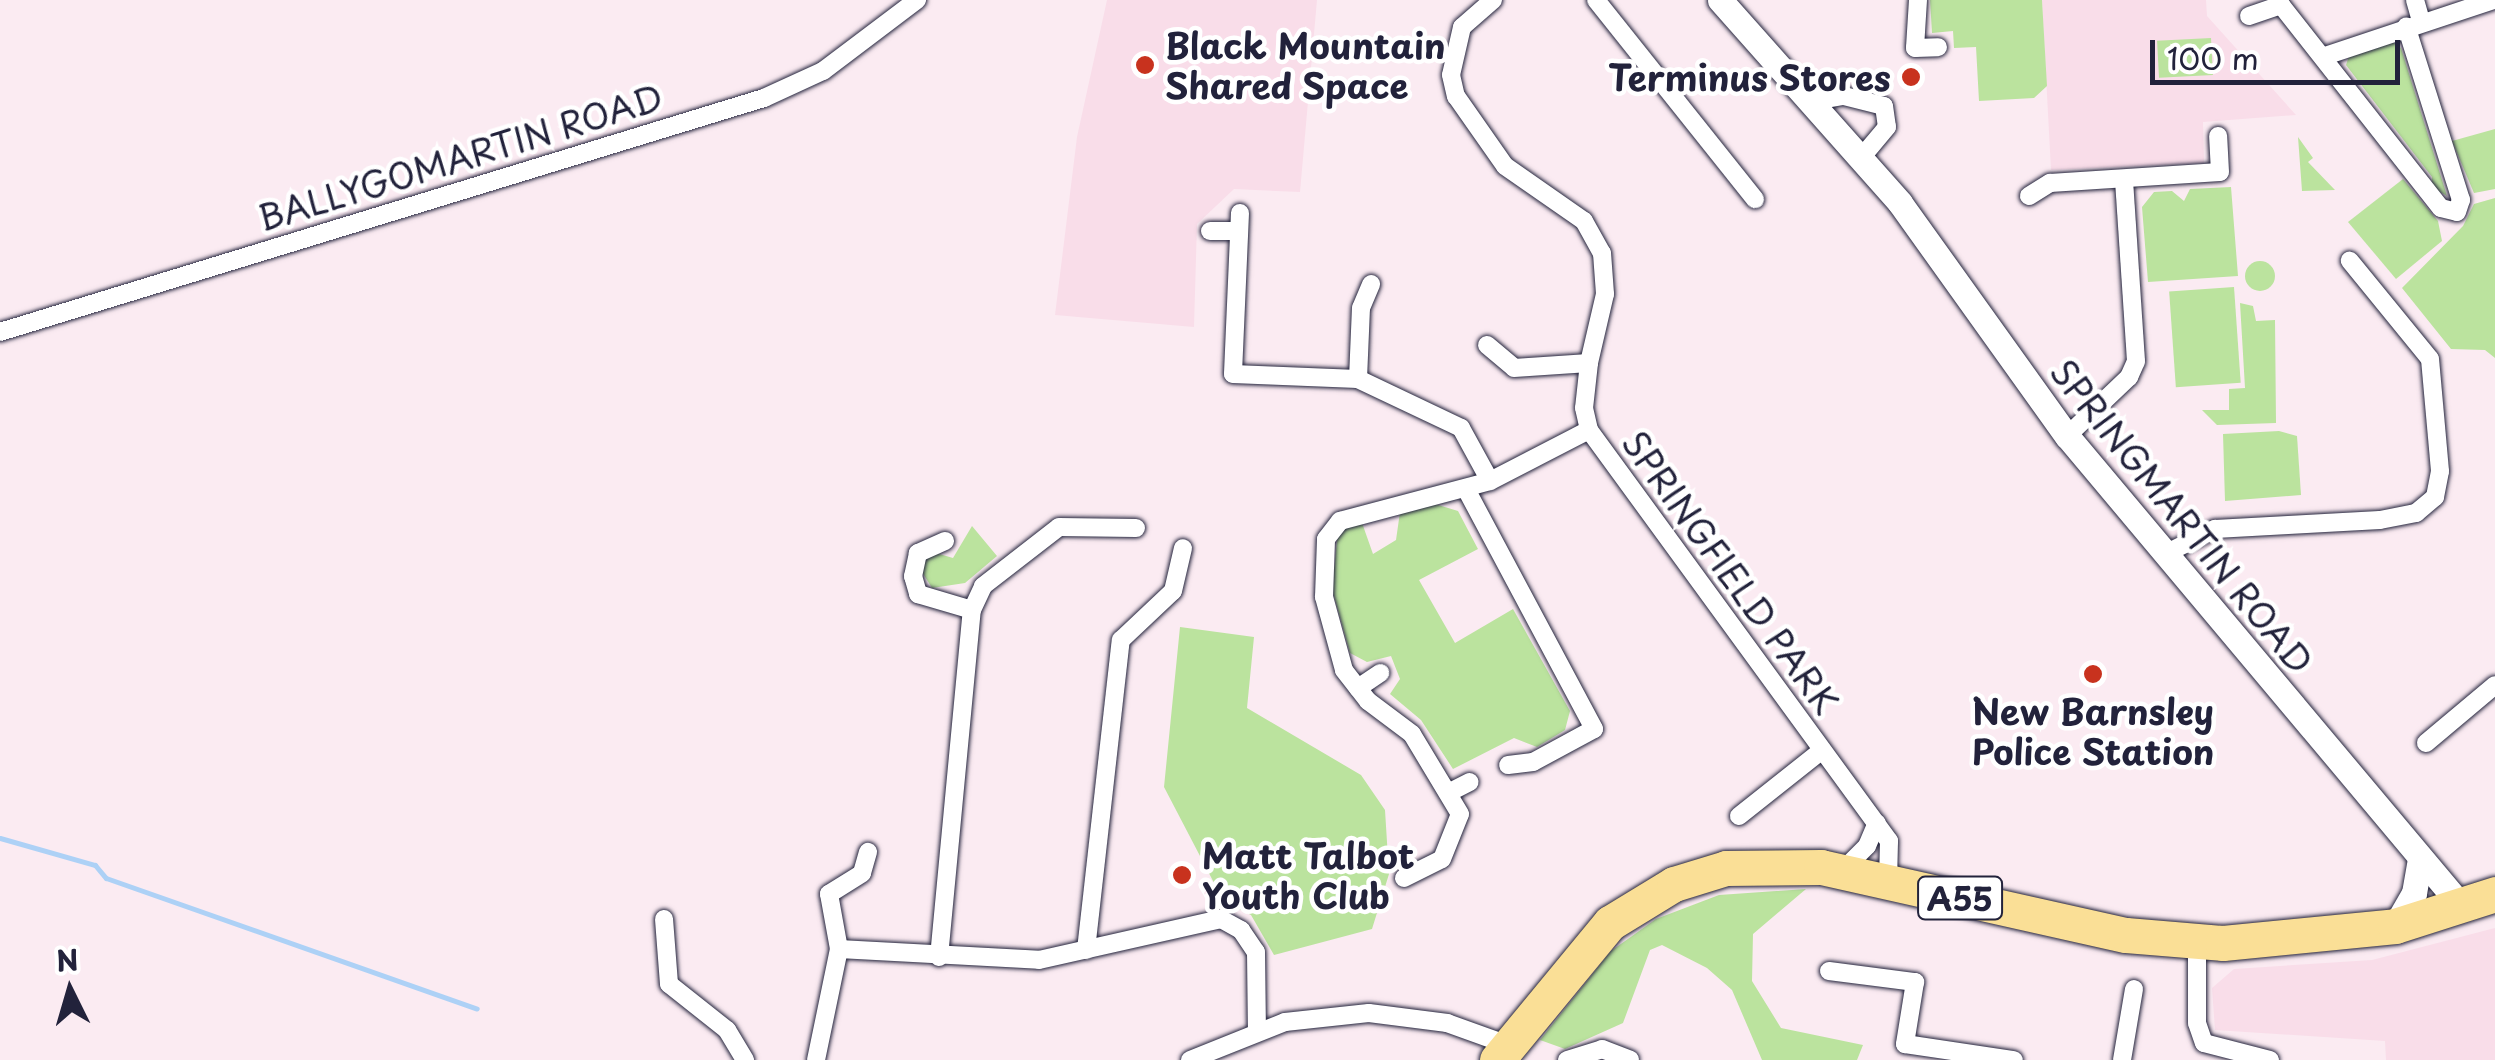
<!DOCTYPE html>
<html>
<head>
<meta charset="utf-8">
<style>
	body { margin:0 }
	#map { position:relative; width:2495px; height:1060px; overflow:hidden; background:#fbebf2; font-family:"Playpen Sans",sans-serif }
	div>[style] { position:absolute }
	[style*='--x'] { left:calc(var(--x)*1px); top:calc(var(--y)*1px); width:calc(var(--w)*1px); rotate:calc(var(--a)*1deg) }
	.built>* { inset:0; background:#f9dde9 }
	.green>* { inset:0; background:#bbe39e; transform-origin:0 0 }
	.round { border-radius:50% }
	.stream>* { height:5px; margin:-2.5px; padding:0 2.5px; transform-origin:2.5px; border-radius:2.5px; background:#add1f6 }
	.roads { filter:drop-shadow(0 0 2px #22223b) drop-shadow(0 0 2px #22223b) }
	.street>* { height:18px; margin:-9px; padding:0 9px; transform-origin:9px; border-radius:9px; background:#fff }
	.secondary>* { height:25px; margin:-12.5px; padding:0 12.5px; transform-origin:12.5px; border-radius:12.5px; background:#fff }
	.highway>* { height:35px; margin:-17.5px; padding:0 17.5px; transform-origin:17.5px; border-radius:17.5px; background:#fadf96 }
	.dots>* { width:28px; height:28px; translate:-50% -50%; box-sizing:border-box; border:5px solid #fff; border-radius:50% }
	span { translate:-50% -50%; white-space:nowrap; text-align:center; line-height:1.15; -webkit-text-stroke:9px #fff; paint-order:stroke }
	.shield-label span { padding:2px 8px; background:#fff; border:2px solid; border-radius:8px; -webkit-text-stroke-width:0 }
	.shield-label { font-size:32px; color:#22223b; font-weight:700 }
	.poi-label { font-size:35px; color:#22223b; font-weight:700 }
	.left { translate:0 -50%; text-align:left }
	.right { translate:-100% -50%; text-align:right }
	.street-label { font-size:35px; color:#22223b }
	.north { position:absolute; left:20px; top:940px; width:100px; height:100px; -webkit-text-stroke:8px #fff; paint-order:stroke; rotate:355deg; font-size:28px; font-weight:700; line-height:40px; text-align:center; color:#22223b }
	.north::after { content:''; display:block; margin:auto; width:35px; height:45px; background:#22223b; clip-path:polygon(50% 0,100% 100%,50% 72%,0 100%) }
	.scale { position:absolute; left:2150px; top:40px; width:250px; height:45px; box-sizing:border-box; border:5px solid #22223b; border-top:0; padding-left:12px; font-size:30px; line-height:35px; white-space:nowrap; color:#22223b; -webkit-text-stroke:8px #fff; paint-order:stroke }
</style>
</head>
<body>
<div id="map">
	<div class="built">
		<i style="clip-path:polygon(1107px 0,1317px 0,1300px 192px,1234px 189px,1197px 224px,1194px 327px,1055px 315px,1077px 137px)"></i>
		<i style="clip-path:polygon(2042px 0,2206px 0,2207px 16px,2296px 115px,2203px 122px,2204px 163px,2051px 170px)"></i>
		<i style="clip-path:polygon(2495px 928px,2495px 1060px,2386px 1060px,2385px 1041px,2215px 1030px,2212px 988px,2234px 969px,2372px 960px)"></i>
	</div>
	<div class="green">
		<i style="clip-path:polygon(1930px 0,2042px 0,2047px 86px,2034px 98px,1979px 101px,1976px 47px,1954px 48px,1953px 31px,1932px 33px)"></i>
		<i style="left:2211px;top:38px;width:37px;height:54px;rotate:87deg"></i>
		<i style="clip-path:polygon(2390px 40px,2401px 48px,2447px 196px,2432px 187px,2432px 177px,2346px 65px,2349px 56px)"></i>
		<i style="clip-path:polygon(2495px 129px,2495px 189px,2474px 193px,2452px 141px)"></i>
		<i style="clip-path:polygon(2298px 137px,2313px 158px,2308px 162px,2335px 190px,2302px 191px)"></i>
		<i style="clip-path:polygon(2403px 179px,2438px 221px,2442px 241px,2396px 279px,2348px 222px)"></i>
		<i style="clip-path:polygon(2231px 187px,2238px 276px,2148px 282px,2142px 207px,2154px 192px,2172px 191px,2184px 201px,2190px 189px)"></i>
		<i style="clip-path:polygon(2495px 198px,2495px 358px,2485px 350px,2451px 349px,2402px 288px,2463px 226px,2474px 204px)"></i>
		<i class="round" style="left:2245px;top:261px;width:30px;height:30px"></i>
		<i style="left:2234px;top:287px;width:96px;height:65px;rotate:86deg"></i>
		<i style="clip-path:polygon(2240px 303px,2253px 306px,2256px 321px,2275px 320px,2276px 423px,2217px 425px,2202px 410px,2229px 410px,2229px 389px,2245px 388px)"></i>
		<i style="clip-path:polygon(2279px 431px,2297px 436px,2301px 495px,2225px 501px,2223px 434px)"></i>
		<i style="clip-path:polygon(1435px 504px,1458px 511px,1478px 549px,1419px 580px,1455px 643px,1513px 609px,1570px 711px,1565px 730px,1537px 747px,1514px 738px,1453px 769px,1421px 720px,1390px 694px,1400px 679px,1391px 656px,1367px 662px,1350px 653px,1332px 589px,1338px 531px,1361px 520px,1373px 554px,1396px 540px,1400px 512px)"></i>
		<i style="clip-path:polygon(972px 526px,997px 556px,965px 583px,932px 588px,922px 572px,925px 559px,936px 553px,953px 558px)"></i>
		<i style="clip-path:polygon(1180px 627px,1254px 637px,1247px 708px,1361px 775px,1385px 810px,1389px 874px,1372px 929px,1274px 955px,1251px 915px,1224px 902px,1164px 787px)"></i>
		<i style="clip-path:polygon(1806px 889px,1753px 934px,1752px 981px,1781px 1028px,1863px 1045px,1857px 1060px,1762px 1060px,1732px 990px,1707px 968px,1662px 945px,1650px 950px,1623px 1023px,1565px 1049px,1540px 1040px,1611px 951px,1656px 919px,1719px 895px)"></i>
	</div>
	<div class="stream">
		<i style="--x:0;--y:838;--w:99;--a:15.9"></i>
		<i style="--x:95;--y:865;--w:17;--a:50"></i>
		<i style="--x:106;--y:878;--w:393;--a:19.4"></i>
	</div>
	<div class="roads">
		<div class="street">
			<i style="--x:1493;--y:0;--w:41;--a:138.9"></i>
			<i style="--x:1462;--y:27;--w:49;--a:102.9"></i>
			<i style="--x:1451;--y:75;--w:22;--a:77"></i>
			<i style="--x:1456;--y:96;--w:85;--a:55"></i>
			<i style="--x:1505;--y:166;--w:96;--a:34.8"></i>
			<i style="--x:1584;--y:221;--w:37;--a:61"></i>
			<i style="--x:1602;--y:253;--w:41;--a:85.8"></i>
			<i style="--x:1605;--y:294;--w:71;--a:103.1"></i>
			<i style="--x:1589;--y:363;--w:45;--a:96.3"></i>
			<i style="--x:1584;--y:408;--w:23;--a:77"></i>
			<i style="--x:1589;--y:430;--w:509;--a:53.87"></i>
			<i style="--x:1889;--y:841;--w:40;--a:91.4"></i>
			<i style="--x:1596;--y:0;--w:255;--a:51.4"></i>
			<i style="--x:1918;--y:0;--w:48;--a:93.6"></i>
			<i style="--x:1915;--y:48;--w:23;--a:-2"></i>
			<i style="--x:2415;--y:0;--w:22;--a:74"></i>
			<i style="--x:2249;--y:16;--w:34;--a:-19"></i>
			<i style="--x:2281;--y:5;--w:258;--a:51.8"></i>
			<i style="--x:2441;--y:208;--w:16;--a:14"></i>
			<i style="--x:2457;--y:212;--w:13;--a:-72"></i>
			<i style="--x:2461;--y:200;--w:182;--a:-107.5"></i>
			<i style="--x:2325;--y:56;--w:177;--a:-18.4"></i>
			<i style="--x:1809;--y:102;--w:36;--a:-10"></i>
			<i style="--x:1844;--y:96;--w:41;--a:14"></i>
			<i style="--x:1884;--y:106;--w:21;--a:82"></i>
			<i style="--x:1887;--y:127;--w:40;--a:130"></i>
			<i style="--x:2029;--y:196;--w:25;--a:-32"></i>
			<i style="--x:2050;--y:183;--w:170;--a:-3.7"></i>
			<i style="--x:2220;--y:172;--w:36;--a:-93"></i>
			<i style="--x:1240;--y:213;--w:161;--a:92.5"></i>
			<i style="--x:1233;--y:374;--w:125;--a:2.3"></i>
			<i style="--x:1358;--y:379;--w:114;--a:25.4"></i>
			<i style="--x:1461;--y:428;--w:60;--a:61.3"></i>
			<i style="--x:1210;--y:231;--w:28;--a:0"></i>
			<i style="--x:0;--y:332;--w:799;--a:-17.03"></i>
			<i style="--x:764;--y:98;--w:65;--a:-24.6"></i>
			<i style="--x:823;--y:71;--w:118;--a:-37.1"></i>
			<i style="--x:1487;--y:345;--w:35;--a:40"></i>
			<i style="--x:1514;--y:368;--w:75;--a:-3.8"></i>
			<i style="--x:1358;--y:379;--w:71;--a:-87.6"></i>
			<i style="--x:1361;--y:308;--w:26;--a:-67"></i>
			<i style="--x:2067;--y:436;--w:86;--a:-43.6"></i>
			<i style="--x:2129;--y:377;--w:17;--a:-66"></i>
			<i style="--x:2136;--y:361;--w:182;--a:-93.8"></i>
			<i style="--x:1466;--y:489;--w:272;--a:61.9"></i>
			<i style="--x:1594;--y:729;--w:69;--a:151.6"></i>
			<i style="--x:1533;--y:762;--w:25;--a:173"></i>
			<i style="--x:945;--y:541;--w:30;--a:156"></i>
			<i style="--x:918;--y:553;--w:24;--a:102"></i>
			<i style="--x:913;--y:576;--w:19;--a:74"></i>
			<i style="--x:918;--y:594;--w:56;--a:16.5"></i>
			<i style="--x:2167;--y:553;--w:54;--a:-26.6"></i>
			<i style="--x:2215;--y:529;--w:165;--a:-3.1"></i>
			<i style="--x:2380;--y:520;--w:37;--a:-11"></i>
			<i style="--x:2416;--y:513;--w:25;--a:-40"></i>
			<i style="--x:2435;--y:497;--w:26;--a:-79"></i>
			<i style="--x:2440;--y:471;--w:112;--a:-95.1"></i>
			<i style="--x:2430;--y:359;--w:127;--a:-129.2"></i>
			<i style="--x:1358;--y:688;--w:27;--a:-34"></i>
			<i style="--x:2426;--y:743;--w:90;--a:-40"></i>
			<i style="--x:1450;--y:792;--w:22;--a:-27"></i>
			<i style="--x:1739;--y:816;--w:105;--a:-38.4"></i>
			<i style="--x:1842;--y:871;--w:35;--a:-45"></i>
			<i style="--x:1867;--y:846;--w:25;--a:-67"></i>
			<i style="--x:1404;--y:878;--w:42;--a:-26.6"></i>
			<i style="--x:1442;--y:859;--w:48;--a:-68.2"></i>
			<i style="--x:1460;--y:814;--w:93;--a:-121"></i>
			<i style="--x:1412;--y:734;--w:55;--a:-143.1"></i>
			<i style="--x:1368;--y:701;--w:39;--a:-128"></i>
			<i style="--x:1344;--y:670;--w:76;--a:-105.3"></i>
			<i style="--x:1324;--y:597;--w:58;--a:-88"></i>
			<i style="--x:1326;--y:539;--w:23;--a:-52"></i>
			<i style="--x:1340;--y:521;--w:155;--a:-14.9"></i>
			<i style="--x:1490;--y:481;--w:111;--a:-27.3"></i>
			<i style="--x:664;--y:919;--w:65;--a:85.6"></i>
			<i style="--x:669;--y:984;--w:74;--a:38.4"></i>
			<i style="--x:727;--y:1030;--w:35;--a:59"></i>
			<i style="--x:2197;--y:942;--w:81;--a:90"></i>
			<i style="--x:2197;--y:1023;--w:21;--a:71"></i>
			<i style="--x:2204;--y:1043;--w:68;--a:14.4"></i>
			<i style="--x:839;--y:949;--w:200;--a:3.1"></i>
			<i style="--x:1039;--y:960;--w:187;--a:-12.7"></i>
			<i style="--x:1221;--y:919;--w:23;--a:29"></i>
			<i style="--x:1241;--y:930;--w:27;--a:56"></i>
			<i style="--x:1256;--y:952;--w:79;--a:89.3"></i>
			<i style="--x:1086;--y:950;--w:312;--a:-83.6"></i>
			<i style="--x:1121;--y:640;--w:71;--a:-43.3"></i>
			<i style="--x:1173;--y:591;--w:44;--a:-76.9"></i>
			<i style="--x:939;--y:957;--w:349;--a:-84.6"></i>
			<i style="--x:972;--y:610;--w:26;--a:-65"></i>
			<i style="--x:983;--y:586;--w:96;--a:-37.8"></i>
			<i style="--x:1059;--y:527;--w:77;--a:0.7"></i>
			<i style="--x:1829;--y:971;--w:87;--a:7.3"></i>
			<i style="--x:1915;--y:982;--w:63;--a:99.2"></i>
			<i style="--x:1905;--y:1044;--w:110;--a:8.4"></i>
			<i style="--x:816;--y:1060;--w:113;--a:-78.3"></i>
			<i style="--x:839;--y:949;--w:56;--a:-100.3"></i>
			<i style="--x:829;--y:894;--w:39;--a:-32"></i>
			<i style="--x:862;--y:873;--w:22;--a:-74"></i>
			<i style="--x:1190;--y:1060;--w:102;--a:-21.8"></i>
			<i style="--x:1285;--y:1022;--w:84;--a:-6.1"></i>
			<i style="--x:1369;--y:1013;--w:79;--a:7.3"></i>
			<i style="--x:1447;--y:1023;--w:65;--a:19.8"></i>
			<i style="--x:1567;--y:1060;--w:37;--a:-17"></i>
			<i style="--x:1602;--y:1049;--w:30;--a:21"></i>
			<i style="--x:2122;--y:1060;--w:72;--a:-80.4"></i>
		</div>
		<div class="secondary">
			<i style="--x:1720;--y:0;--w:271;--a:48.4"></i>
			<i style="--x:1900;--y:203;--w:287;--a:54.4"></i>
			<i style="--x:2067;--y:436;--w:616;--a:50"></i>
			<i style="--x:2395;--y:926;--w:38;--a:-60"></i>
			<i style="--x:2414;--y:893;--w:34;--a:-80"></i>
		</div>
		<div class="highway">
			<i style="--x:1497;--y:1060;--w:178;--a:-50.5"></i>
			<i style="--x:1610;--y:923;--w:75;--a:-31.4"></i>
			<i style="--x:1674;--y:884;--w:54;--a:-17.1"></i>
			<i style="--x:1726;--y:868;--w:95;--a:-0.6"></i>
			<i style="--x:1821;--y:867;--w:312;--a:12.6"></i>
			<i style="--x:2126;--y:935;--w:97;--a:4.7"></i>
			<i style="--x:2223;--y:943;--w:173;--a:-5.6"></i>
			<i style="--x:2395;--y:926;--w:105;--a:-17.7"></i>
		</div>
	</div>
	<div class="dots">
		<i style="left:1145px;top:65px;background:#c8321e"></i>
		<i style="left:1911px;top:77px;background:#c8321e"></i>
		<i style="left:2093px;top:674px;background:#c8321e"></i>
		<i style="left:1182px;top:875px;background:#c8321e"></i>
	</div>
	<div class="shield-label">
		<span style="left:1960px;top:898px">A55</span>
	</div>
	<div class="poi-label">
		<span class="left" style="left:1165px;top:65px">Black Mountain<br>Shared Space</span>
		<span class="right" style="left:1891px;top:77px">Terminus Stores</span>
		<span style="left:2093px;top:731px">New Barnsley<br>Police Station</span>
		<span class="left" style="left:1202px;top:875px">Matt Talbot<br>Youth Club</span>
	</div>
	<div class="street-label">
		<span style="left:460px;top:157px;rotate:-17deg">BALLYGOMARTIN ROAD</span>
		<span style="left:2182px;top:516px;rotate:51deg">SPRINGMARTIN ROAD</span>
		<span style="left:1731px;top:572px;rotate:54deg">SPRINGFIELD PARK</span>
	</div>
	<div class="north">N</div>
	<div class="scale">100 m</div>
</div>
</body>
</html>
